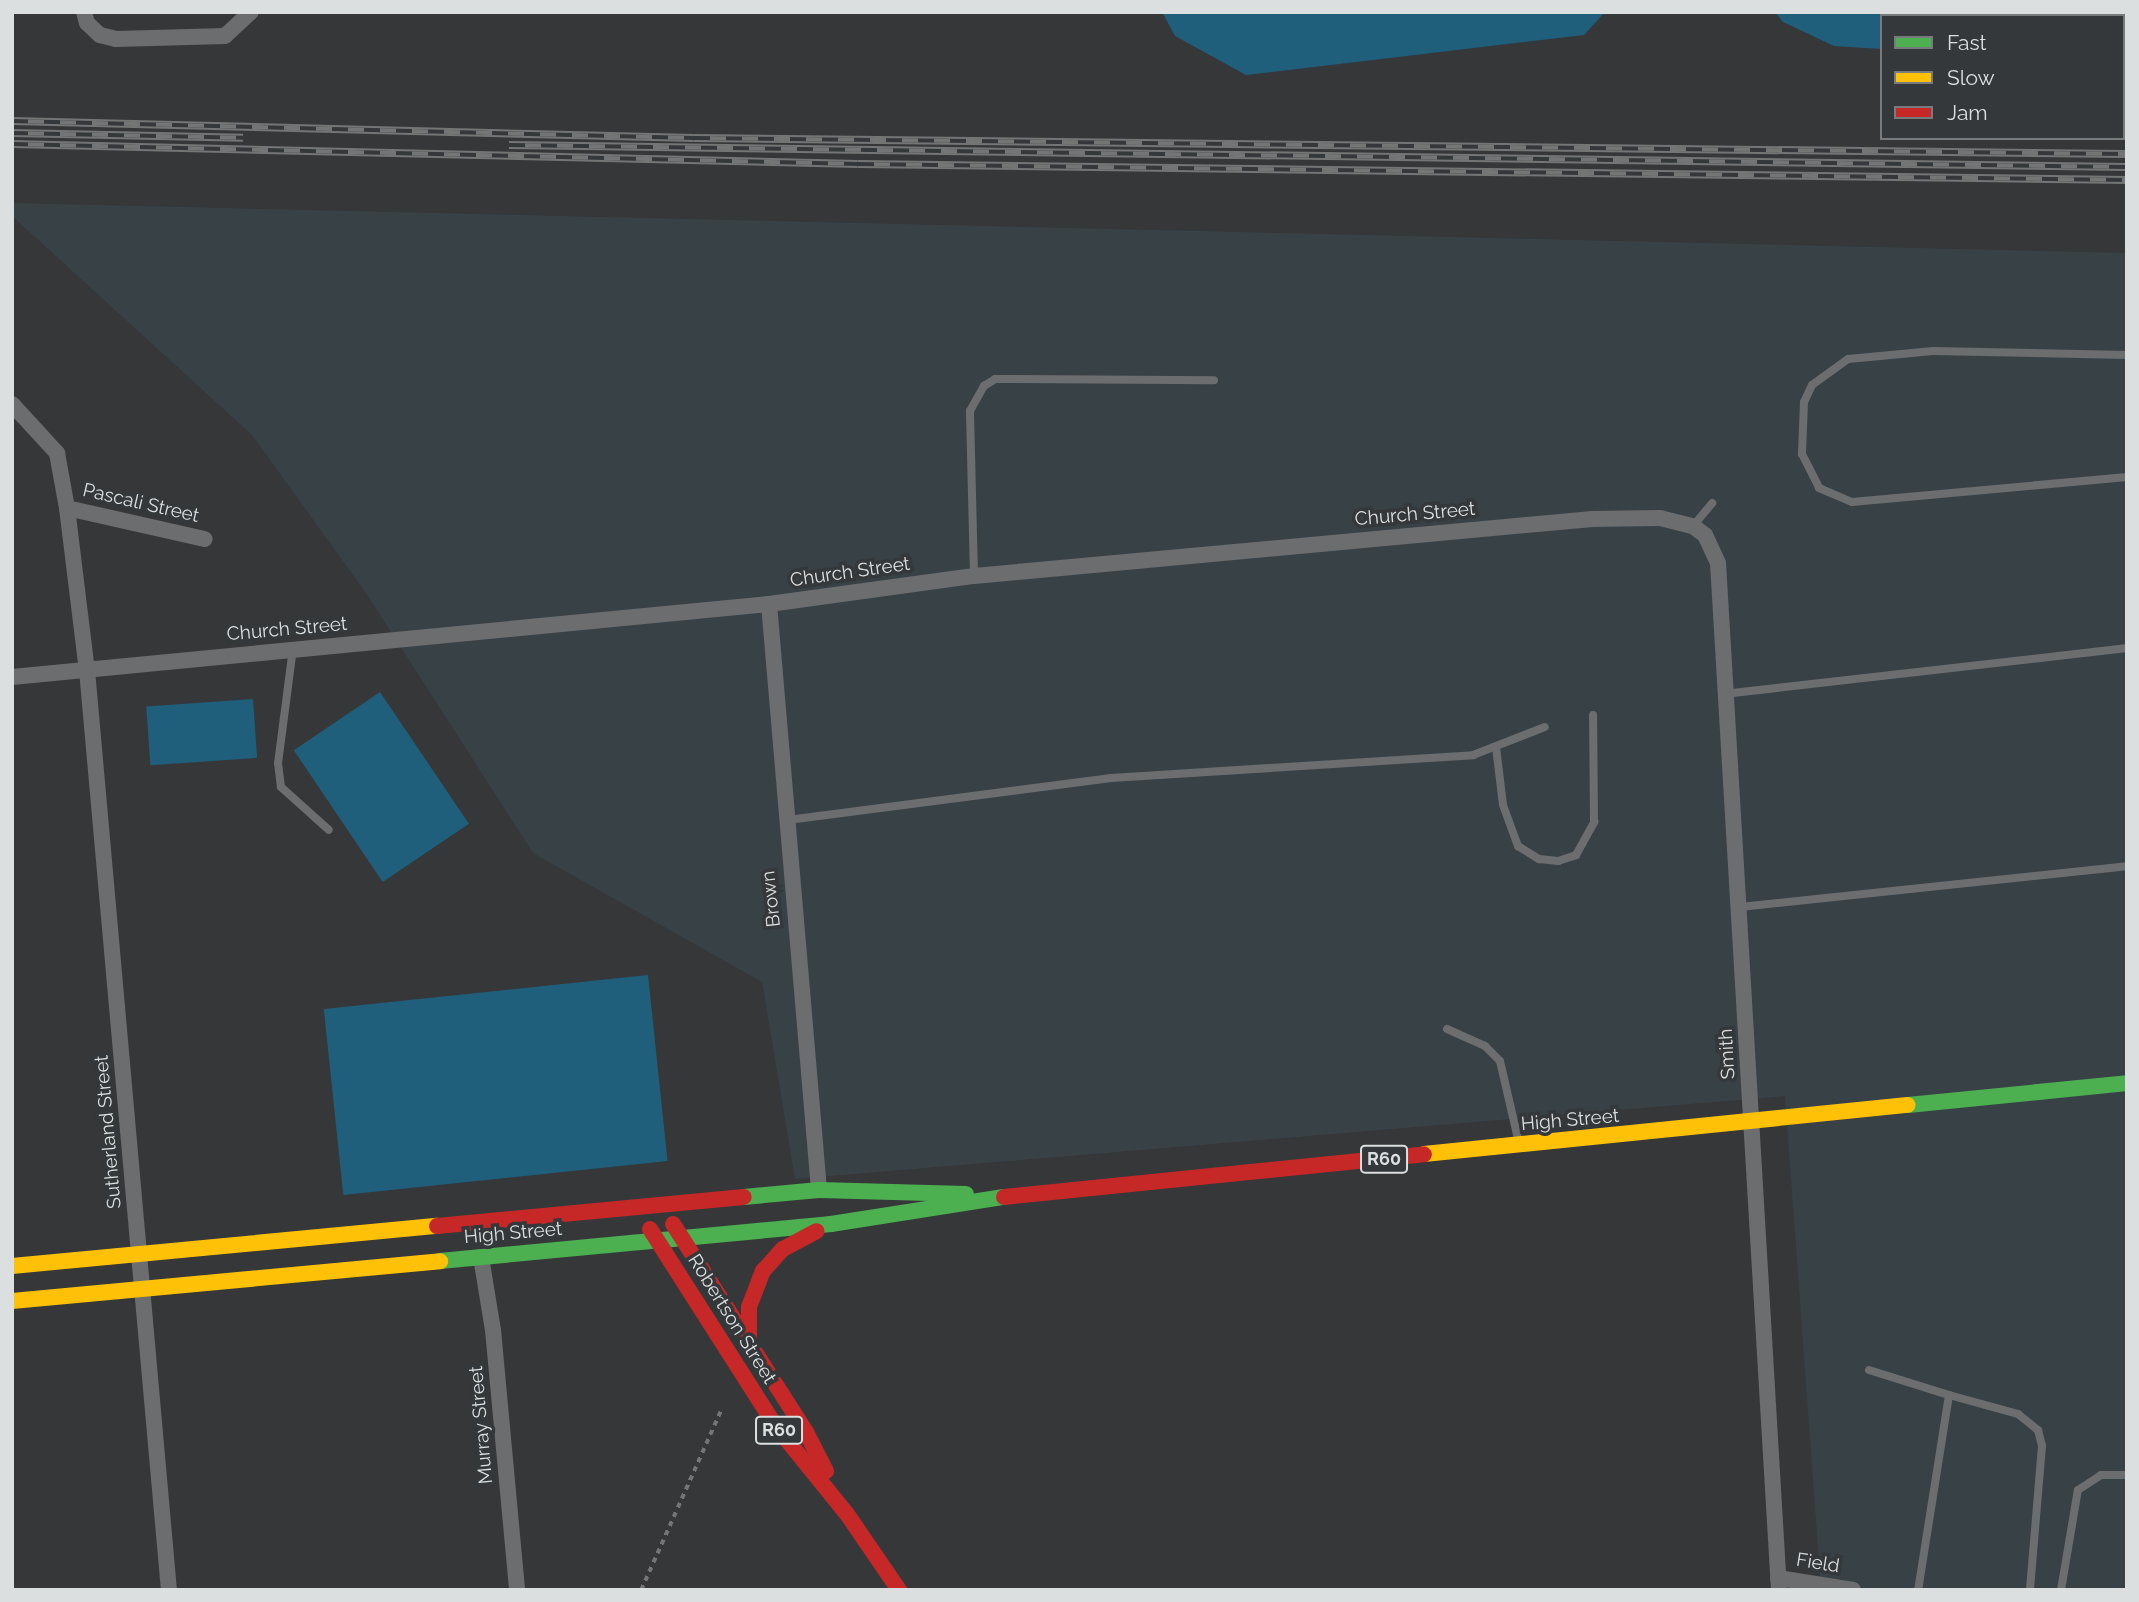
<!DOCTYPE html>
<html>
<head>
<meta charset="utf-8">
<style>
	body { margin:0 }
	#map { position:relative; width:2139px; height:1602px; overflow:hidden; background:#353739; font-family:Raleway,sans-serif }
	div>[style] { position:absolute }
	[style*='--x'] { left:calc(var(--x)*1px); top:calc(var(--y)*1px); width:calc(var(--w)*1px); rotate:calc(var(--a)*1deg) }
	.built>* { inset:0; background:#384146 }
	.green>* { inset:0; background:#205f7b; transform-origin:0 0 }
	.path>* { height:3.5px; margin-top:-1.75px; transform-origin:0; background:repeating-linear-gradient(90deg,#747576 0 5px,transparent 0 10px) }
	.lane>* { height:8px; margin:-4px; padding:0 4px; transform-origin:4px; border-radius:4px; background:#6c6d6f }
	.street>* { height:16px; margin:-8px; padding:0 8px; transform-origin:8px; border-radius:8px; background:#6c6d6f }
	.fast>* { height:16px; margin:-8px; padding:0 8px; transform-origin:8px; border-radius:8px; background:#4caf50 }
	.slow>* { height:16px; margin:-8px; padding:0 8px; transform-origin:8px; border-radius:8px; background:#ffc107 }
	.jam>* { height:16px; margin:-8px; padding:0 8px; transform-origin:8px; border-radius:8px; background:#c62828 }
	.rail>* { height:8px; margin-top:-4px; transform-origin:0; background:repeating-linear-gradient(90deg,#34383a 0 16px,#747575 0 32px); box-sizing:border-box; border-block:2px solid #747575 }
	span { translate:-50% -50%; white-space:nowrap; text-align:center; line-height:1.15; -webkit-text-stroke:7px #34383a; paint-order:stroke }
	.shield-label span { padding:2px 5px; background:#34383a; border:2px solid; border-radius:5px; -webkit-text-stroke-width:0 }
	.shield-label { font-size:18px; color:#dcdfe0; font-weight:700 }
	.street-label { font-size:19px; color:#dcdfe0 }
	.frame { position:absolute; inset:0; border:14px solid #dcdfe0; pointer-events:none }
	.legend { position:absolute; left:1880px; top:14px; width:245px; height:126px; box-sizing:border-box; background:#34383a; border:2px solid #777b7c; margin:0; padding:9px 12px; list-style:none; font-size:21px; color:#dcdfe0 }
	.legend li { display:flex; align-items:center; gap:14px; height:35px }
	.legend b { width:35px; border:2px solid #777b7c }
</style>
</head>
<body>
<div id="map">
	<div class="built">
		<i style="clip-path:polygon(12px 203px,2127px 253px,2127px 1590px,1821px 1590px,1785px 1096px,795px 1179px,762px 982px,533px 853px,366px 593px,252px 435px,12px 216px)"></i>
	</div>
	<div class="green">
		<i style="clip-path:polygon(1162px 12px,1605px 12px,1584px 35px,1246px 75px,1175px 36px)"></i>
		<i style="clip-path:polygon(1775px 12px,2053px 12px,1882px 16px,1882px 49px,1834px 46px,1783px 22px)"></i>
		<i style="left:380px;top:692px;width:159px;height:104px;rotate:56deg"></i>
		<i style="left:253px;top:699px;width:59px;height:107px;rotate:86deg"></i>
		<i style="left:648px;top:975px;width:187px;height:326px;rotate:84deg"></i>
	</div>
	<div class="path">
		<i style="--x:641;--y:1590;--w:199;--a:-66"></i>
	</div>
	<div class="lane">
		<i style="--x:2127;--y:355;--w:194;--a:-178.8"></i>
		<i style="--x:1933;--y:351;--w:85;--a:174.6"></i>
		<i style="--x:1848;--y:359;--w:44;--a:144.2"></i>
		<i style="--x:1812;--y:385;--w:19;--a:115"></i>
		<i style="--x:1804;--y:402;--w:52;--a:92.2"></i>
		<i style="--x:1802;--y:454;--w:38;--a:63"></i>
		<i style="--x:1819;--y:488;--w:36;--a:23"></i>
		<i style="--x:1852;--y:502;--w:276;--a:-5.2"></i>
		<i style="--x:1693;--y:526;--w:30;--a:-50"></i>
		<i style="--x:974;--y:576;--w:165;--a:-91.4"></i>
		<i style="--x:970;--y:411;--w:29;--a:-61"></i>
		<i style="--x:984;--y:386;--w:13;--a:-32"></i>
		<i style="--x:995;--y:379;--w:219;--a:0.3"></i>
		<i style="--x:293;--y:648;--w:116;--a:97.4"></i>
		<i style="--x:278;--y:763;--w:24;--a:83"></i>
		<i style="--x:281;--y:787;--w:64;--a:41.9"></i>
		<i style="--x:1724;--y:694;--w:406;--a:-6.5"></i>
		<i style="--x:1496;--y:747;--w:58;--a:83.1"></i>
		<i style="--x:1503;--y:805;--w:44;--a:69.9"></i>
		<i style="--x:1518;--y:846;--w:25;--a:32"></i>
		<i style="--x:1539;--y:859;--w:19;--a:6"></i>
		<i style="--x:1558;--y:861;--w:19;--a:-18"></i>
		<i style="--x:1576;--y:855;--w:38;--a:-61"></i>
		<i style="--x:1594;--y:822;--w:107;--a:-90.5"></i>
		<i style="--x:788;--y:820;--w:326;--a:-7.4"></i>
		<i style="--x:1111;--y:778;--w:363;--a:-3.6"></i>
		<i style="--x:1473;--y:755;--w:77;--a:-21.3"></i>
		<i style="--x:1740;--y:907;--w:389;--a:-6"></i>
		<i style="--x:1447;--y:1029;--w:42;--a:24.1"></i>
		<i style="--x:1485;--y:1046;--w:21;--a:45"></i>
		<i style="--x:1500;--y:1061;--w:80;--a:77"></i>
		<i style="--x:1869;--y:1370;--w:84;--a:17.4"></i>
		<i style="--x:1949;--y:1395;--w:197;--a:99"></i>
		<i style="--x:1949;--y:1395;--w:72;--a:15.4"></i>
		<i style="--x:2018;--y:1414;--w:26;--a:39"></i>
		<i style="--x:2038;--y:1430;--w:16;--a:76"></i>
		<i style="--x:2042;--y:1446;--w:144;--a:94.8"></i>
		<i style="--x:2061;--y:1590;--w:101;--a:-80.4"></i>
		<i style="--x:2078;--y:1490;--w:27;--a:-33"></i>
		<i style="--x:2101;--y:1475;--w:26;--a:0"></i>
	</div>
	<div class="street">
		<i style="--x:84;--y:12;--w:11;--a:75"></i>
		<i style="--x:87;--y:23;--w:18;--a:43"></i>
		<i style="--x:100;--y:35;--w:16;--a:14"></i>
		<i style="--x:116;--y:39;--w:109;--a:-1.6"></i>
		<i style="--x:225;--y:36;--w:35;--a:-43"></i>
		<i style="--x:12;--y:404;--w:67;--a:47.4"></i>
		<i style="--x:57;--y:453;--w:56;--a:79.7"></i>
		<i style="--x:67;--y:508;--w:163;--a:83"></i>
		<i style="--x:87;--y:670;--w:924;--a:84.91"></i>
		<i style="--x:67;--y:508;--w:141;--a:12.7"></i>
		<i style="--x:769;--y:604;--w:588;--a:85.12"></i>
		<i style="--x:12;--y:677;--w:761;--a:-5.51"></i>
		<i style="--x:769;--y:604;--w:207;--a:-7.8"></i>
		<i style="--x:974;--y:576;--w:621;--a:-5.27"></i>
		<i style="--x:1592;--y:519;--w:68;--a:-0.8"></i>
		<i style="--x:1660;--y:518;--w:34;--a:14"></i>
		<i style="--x:1693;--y:526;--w:15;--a:37"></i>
		<i style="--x:1705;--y:535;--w:31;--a:65"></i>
		<i style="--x:1718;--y:563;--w:1029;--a:86.6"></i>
		<i style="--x:481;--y:1257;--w:74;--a:80.7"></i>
		<i style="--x:493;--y:1330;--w:261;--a:84.7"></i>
		<i style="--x:1778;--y:1578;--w:76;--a:9.1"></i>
	</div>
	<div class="fast">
		<i style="--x:1908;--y:1105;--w:220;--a:-5.7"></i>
		<i style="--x:744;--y:1197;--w:75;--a:-5.3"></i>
		<i style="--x:819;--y:1190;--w:147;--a:1.6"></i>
		<i style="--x:440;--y:1261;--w:393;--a:-5.4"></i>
		<i style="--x:831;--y:1224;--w:175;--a:-8.9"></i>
	</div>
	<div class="slow">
		<i style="--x:1424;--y:1154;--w:486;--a:-5.8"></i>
		<i style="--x:12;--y:1266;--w:427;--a:-5.4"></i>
		<i style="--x:12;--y:1301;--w:430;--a:-5.3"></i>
	</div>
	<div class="jam">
		<i style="--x:1004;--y:1197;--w:422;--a:-5.8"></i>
		<i style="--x:673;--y:1224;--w:247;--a:57.4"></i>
		<i style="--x:806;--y:1432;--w:44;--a:62.9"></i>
		<i style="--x:437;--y:1226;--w:308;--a:-5.4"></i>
		<i style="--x:650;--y:1229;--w:231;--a:57.5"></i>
		<i style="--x:774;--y:1424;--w:116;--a:51"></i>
		<i style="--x:847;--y:1514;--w:92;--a:55.6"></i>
		<i style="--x:749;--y:1342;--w:35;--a:-90"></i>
		<i style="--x:749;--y:1307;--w:39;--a:-69"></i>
		<i style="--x:763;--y:1271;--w:30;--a:-48"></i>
		<i style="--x:783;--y:1249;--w:38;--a:-28"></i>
	</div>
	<div class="rail">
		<i style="--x:12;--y:121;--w:682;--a:1.43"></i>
		<i style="--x:694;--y:138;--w:1433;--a:0.64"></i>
		<i style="--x:12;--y:133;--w:231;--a:1.2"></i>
		<i style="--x:12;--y:144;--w:846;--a:1.35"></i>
		<i style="--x:858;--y:164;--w:1269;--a:0.72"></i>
		<i style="--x:509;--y:145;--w:1618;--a:0.78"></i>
	</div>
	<div class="shield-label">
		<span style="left:1384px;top:1159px">R60</span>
		<span style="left:779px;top:1430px">R60</span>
	</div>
	<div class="street-label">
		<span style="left:141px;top:503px;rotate:13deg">Pascali Street</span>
		<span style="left:1415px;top:514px;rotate:-5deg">Church Street</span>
		<span style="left:850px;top:572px;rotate:-8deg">Church Street</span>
		<span style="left:287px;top:629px;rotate:-5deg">Church Street</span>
		<span style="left:771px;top:899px;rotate:-96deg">Brown</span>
		<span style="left:1727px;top:1054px;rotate:-93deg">Smith</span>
		<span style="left:1570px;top:1120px;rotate:-5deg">High Street</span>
		<span style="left:108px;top:1132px;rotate:-95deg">Sutherland Street</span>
		<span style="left:513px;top:1233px;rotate:-5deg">High Street</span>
		<span style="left:732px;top:1319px;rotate:58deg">Robertson Street</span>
		<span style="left:481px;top:1425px;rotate:-95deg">Murray Street</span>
		<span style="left:1818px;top:1563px;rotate:9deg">Field</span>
	</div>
	<div class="frame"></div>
	<ul class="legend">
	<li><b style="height:9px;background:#4caf50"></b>Fast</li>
	<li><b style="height:9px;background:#ffc107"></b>Slow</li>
	<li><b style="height:9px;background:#c62828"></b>Jam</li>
	</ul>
</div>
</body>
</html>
